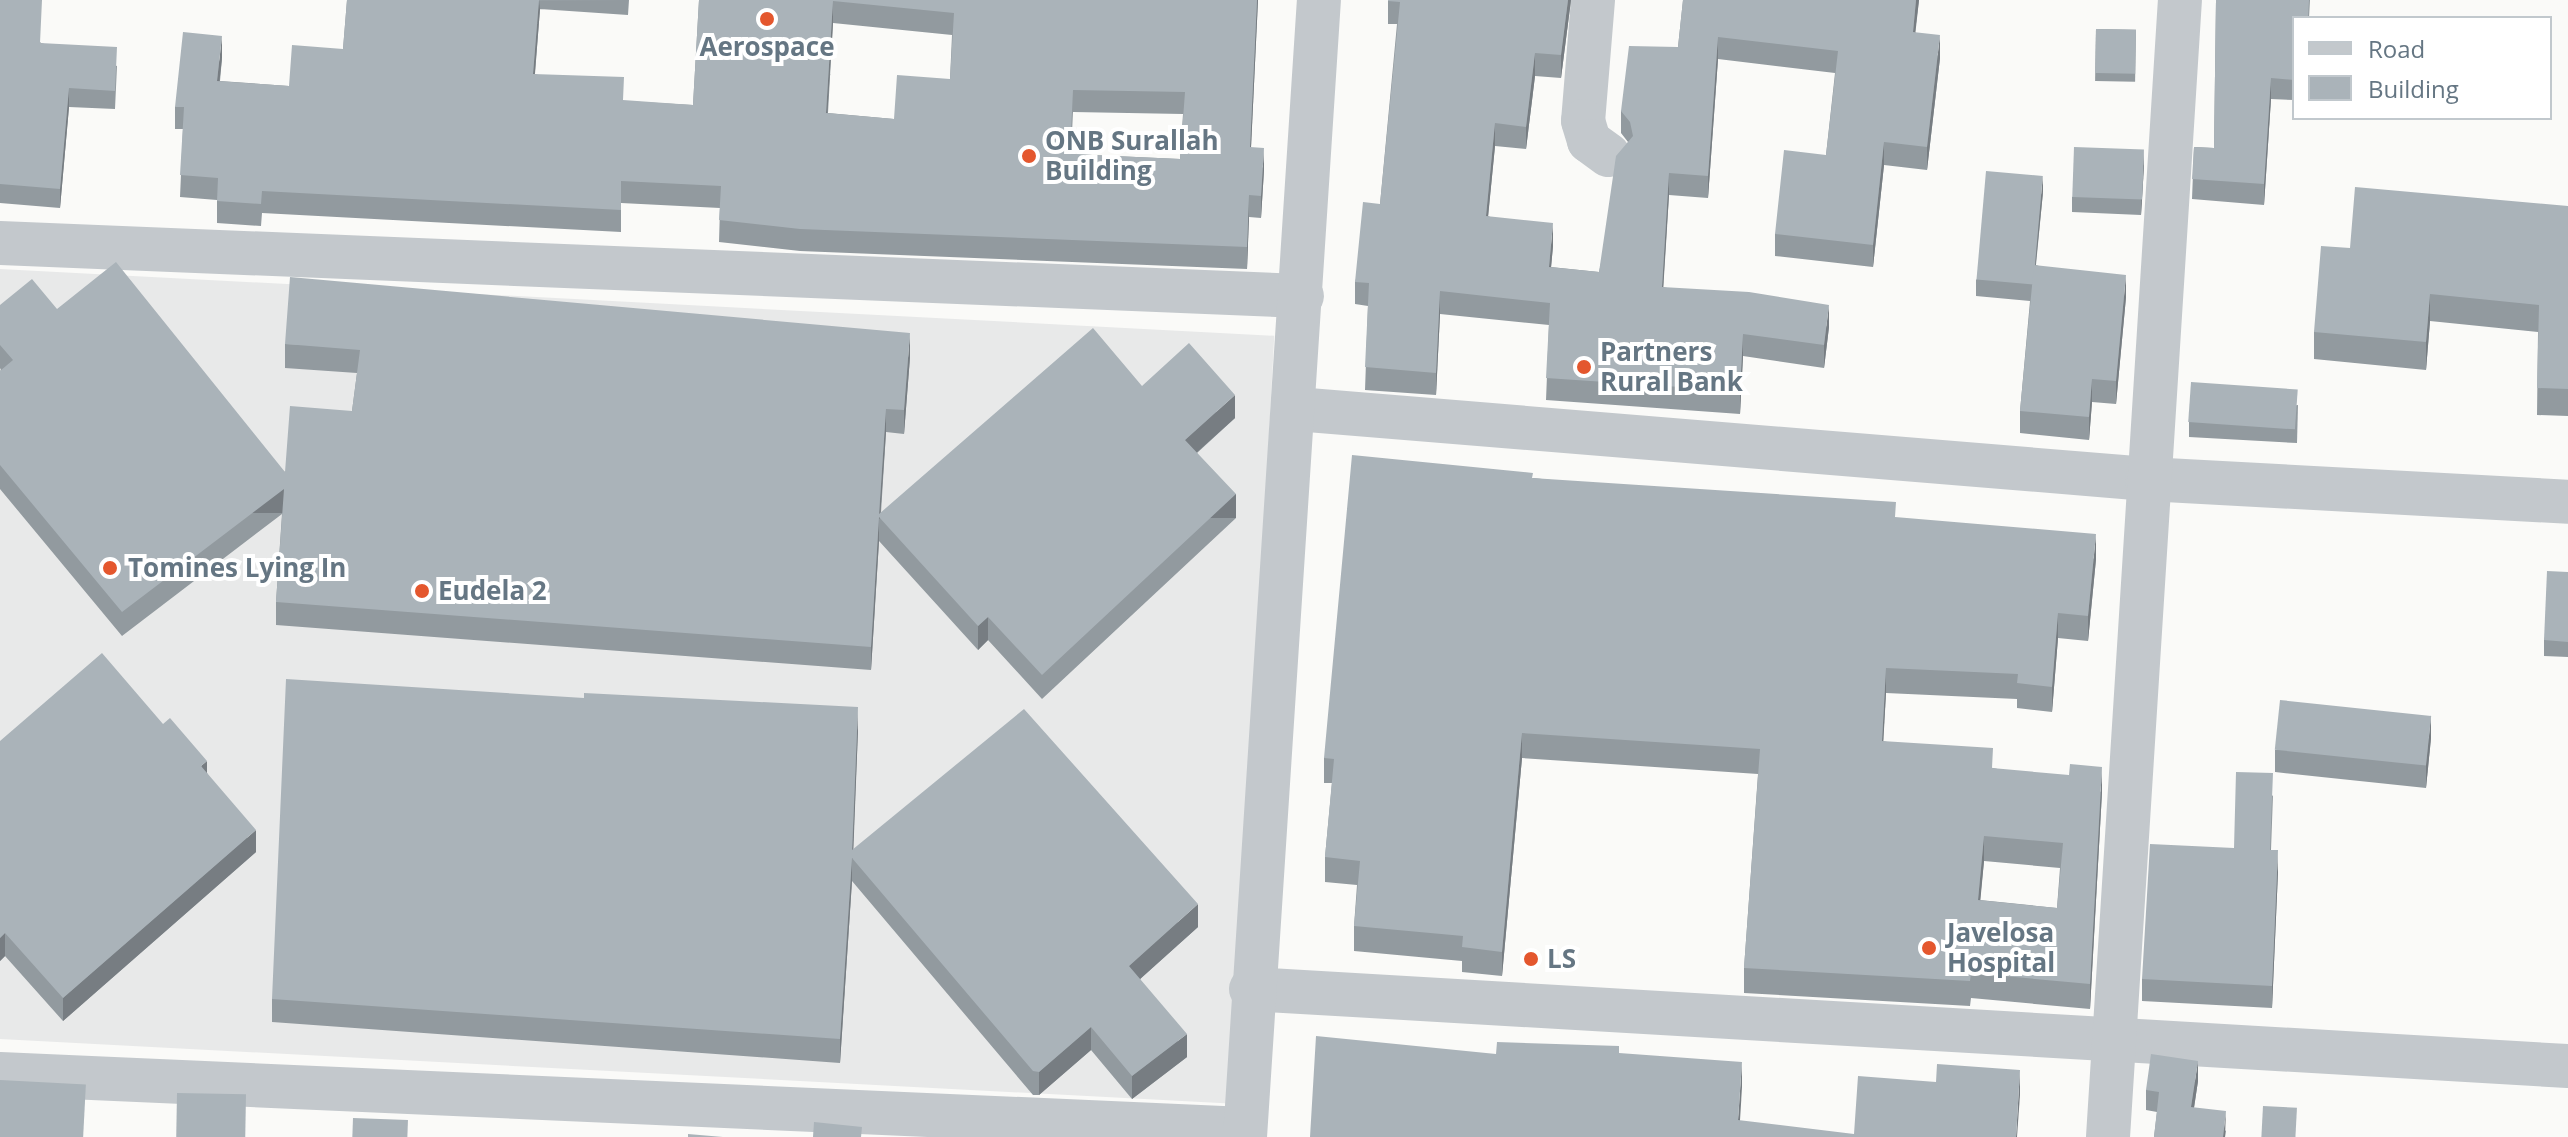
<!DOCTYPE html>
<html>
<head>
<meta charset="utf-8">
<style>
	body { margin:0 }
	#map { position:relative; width:2568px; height:1137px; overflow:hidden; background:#fafaf8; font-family:"Open Sans",sans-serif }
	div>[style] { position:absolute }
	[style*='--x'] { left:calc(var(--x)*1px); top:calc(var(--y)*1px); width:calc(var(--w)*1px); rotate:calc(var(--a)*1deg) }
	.built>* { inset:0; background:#e8e9e9; transform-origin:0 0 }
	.minor>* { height:44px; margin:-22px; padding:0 22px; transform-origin:22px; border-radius:22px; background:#c3c8cc }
	.wall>* { inset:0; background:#929a9f; transform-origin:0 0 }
	.shaded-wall>* { inset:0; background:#777d82; transform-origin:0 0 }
	.building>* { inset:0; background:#aab3b9; transform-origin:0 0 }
	.dots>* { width:22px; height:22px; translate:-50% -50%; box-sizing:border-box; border:4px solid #fff; border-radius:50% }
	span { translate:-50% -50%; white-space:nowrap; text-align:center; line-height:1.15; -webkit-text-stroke:8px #fff; paint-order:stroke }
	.poi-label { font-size:26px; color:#657683; font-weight:700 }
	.left { translate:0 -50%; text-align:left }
	.legend { position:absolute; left:2292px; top:16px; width:260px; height:104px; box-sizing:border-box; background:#fff; border:2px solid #c1c8cd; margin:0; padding:10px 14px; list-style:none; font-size:24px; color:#657683 }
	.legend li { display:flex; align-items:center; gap:16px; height:40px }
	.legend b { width:40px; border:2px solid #c1c8cd }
</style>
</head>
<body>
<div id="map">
	<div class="built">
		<i style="left:0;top:269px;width:1276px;height:769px;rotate:3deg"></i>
	</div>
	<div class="minor">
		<i style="--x:1593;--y:0;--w:121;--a:94.7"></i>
		<i style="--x:1583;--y:121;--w:21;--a:73"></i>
		<i style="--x:1589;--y:141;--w:24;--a:36"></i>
		<i style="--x:0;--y:243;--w:1303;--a:2.33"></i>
		<i style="--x:1296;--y:409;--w:854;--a:4.7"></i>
		<i style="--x:2147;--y:479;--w:422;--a:3.1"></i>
		<i style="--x:1251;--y:989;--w:1319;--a:3.35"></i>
		<i style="--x:0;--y:1074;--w:1246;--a:2.53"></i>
		<i style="--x:1245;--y:1137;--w:1139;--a:-86.28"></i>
		<i style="--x:2108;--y:1137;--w:1139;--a:-86.38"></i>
	</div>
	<div class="wall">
		<i style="clip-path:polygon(0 0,41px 43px,117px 66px,115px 109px,69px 107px,60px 208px,0 203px)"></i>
		<i style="clip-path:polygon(evenodd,347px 0,629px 0,628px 15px,540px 9px,535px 74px,624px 101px,693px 105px,699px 0,1258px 0,1251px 147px,1264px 170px,1261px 218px,1249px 217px,1247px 269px,800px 251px,719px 242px,720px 208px,621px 203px,621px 232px,262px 213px,261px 226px,217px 223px,217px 200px,180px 197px,183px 129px,175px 129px,175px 107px,222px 58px,220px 81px,289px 86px,343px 49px,347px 0,833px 23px,952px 35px,950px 79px,894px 119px,828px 113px,833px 23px,347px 0,1073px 112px,1183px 114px,1180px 159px,1071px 154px,1073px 112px)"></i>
		<i style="clip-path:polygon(1388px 0,1571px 0,1561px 78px,1535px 76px,1526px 149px,1495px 146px,1488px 216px,1553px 246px,1551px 267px,1599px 272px,1628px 142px,1621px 133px,1621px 111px,1678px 47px,1683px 0,1919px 0,1915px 32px,1940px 58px,1927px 170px,1884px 165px,1873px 267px,1775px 256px,1775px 234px,1826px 155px,1835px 73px,1718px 59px,1708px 198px,1669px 195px,1663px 287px,1829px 327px,1824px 368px,1743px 356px,1740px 414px,1546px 400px,1549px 325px,1440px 314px,1436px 395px,1365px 390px,1368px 306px,1355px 304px,1355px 282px,1380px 204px,1397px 24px,1388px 24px)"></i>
		<i style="clip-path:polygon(2216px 0,2310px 0,2309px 18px,2294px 18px,2294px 100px,2271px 99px,2264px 205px,2192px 199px,2194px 147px,2214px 148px)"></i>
		<i style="left:2096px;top:29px;width:40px;height:52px;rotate:1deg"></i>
		<i style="clip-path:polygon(2144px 165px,2141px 215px,2072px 212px,2072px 197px)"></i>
		<i style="clip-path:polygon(2043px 192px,2036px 265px,2126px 297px,2116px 404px,2092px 402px,2089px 440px,2020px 433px,2020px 411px,2030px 301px,1976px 296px,1976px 280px)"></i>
		<i style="clip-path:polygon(2568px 206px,2568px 416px,2537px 415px,2538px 332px,2430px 321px,2426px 370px,2314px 359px,2314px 332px,2350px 248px)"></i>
		<i style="clip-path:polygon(0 305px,57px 309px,285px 472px,352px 411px,357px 373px,285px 368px,285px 344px,910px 357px,904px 434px,886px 432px,881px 513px,1142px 386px,1235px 418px,1197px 453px,1236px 518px,1042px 699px,988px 640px,978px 650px,879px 541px,871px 670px,276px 625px,276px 602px,282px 514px,122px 636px,0 489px,0 371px,1px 370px,0 368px)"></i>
		<i style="clip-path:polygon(2298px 405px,2297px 443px,2189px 437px,2189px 422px)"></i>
		<i style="clip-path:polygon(evenodd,1533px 478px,1896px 518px,2096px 559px,2088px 641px,2058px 638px,2052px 712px,2017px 708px,2017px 699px,1886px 693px,1883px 741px,1993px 768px,2102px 792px,2090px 1009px,1971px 998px,1970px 1006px,1744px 993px,1744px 968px,1758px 774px,1522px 758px,1502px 976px,1462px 972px,1462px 961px,1354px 951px,1354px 926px,1357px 885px,1325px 882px,1325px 857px,1332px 783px,1324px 783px,1324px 758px,1533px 478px,1984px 861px,2060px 868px,2057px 908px,1980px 900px,1984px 861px)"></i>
		<i style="clip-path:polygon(2568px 572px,2568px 657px,2544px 656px,2544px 640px)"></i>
		<i style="clip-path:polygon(858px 730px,853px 850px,1198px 927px,1140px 979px,1187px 1057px,1132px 1099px,1091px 1050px,1039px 1095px,1033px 1095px,852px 881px,840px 1063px,272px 1022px,272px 999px)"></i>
		<i style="clip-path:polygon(2431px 738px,2426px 788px,2275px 772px,2275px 750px)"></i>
		<i style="clip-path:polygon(0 741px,207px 773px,256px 852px,63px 1021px,5px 956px,0 961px)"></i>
		<i style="clip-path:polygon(2273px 795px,2271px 850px,2278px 872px,2272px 1008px,2142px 1001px,2142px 979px,2234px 848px)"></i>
		<i style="clip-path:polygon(2198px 1081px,2194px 1108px,2226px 1131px,2225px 1137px,2154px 1137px,2157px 1112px,2146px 1110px,2146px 1090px)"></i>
	</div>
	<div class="shaded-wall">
		<i style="clip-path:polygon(539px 0,540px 9px,533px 96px,533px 74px)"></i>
		<i style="clip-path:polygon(1257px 0,1258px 0,1250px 169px,1250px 147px)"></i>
		<i style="clip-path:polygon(1568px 0,1571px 0,1561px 78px,1561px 55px)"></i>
		<i style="clip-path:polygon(1916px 0,1919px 0,1913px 54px,1913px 32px)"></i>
		<i style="clip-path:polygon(833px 1px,833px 23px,826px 135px,826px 113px)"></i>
		<i style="clip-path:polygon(1940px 35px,1940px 58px,1927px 170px,1927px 147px)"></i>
		<i style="clip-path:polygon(222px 36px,222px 58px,217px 103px,217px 81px)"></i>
		<i style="clip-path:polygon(1718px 37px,1718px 59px,1708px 198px,1708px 176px)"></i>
		<i style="clip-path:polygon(1535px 53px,1535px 76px,1526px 149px,1526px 127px)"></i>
		<i style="clip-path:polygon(2271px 78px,2271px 99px,2264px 205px,2264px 184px)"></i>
		<i style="clip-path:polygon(69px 88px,69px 107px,60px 208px,60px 189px)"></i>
		<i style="clip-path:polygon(1495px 123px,1495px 146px,1486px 238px,1486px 216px)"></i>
		<i style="clip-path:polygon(1884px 142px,1884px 165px,1873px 267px,1873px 245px)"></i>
		<i style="clip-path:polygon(1264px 148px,1264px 170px,1261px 218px,1261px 196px)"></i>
		<i style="clip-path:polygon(2144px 150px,2144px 165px,2141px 215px,2141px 200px)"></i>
		<i style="clip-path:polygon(1669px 173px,1669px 195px,1662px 309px,1662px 287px)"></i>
		<i style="clip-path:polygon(2043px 176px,2043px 192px,2032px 301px,2032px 285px)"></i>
		<i style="clip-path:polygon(1249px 195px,1249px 217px,1247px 269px,1247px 247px)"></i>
		<i style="clip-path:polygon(1553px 223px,1553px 246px,1549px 290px,1549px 267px)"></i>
		<i style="clip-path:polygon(2126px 275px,2126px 297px,2116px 404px,2116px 381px)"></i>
		<i style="clip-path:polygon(1440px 291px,1440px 314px,1436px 395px,1436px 373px)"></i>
		<i style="clip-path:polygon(2430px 294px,2430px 321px,2426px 370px,2426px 342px)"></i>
		<i style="clip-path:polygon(1829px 305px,1829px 327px,1824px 368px,1824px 345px)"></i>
		<i style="clip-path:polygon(910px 333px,910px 357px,904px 434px,904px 410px)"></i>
		<i style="clip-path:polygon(1743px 334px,1743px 356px,1740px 414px,1740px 391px)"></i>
		<i style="clip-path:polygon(2092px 379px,2092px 402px,2089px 440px,2089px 417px)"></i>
		<i style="clip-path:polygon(1235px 395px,1235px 418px,1185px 463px,1185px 440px)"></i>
		<i style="clip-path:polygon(886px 409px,886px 432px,880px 519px,879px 518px)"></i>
		<i style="left:284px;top:489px;width:24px;height:203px;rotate:90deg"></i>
		<i style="left:1236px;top:494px;width:24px;height:265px;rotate:90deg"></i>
		<i style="clip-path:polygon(879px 517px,879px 541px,871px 670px,871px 647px)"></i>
		<i style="clip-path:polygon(2096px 534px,2096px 559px,2088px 641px,2088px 616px)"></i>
		<i style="clip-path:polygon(2058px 613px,2058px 638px,2052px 712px,2052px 687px)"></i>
		<i style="clip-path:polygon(988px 617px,988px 640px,978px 650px,978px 626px)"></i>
		<i style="clip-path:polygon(1886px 668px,1886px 693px,1882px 766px,1882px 741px)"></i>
		<i style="clip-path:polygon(858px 707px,858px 730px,853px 859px,852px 858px)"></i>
		<i style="clip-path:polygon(2431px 715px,2431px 738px,2426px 788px,2426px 765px)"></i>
		<i style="clip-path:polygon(1522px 733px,1522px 758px,1502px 976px,1502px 952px)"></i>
		<i style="clip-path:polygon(207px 761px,207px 783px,201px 766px)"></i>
		<i style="clip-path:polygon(2102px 767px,2102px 792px,2090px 1009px,2090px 984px)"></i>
		<i style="clip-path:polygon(256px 830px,256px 852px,63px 1021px,63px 998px)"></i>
		<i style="clip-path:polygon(1984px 836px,1984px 861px,1978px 925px,1978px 900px)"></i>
		<i style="clip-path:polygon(2278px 850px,2278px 872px,2272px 1008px,2272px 986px)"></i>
		<i style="clip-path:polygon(852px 858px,852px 881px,840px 1063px,840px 1039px)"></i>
		<i style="clip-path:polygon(1198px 904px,1198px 927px,1129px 989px,1129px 966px)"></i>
		<i style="clip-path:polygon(5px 933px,5px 956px,0 961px,0 938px)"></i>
		<i style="clip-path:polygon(1091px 1027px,1091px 1050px,1039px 1095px,1039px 1072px)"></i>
		<i style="clip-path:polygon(1187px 1034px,1187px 1057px,1132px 1099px,1132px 1076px)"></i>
		<i style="clip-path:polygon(2198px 1061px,2198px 1081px,2191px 1127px,2191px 1107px)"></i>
		<i style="clip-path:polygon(1742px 1062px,1742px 1087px,1739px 1137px,1738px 1120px)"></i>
		<i style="clip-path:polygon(2020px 1070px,2020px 1095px,2017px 1137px,2016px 1137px)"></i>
		<i style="clip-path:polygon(2226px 1111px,2225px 1137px,2223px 1137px)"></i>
	</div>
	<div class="building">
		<i style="clip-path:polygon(0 0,42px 0,40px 43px,117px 47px,115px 91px,69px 88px,60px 189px,0 184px)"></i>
		<i style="clip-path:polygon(evenodd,347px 0,539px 0,533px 74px,624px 77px,623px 100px,693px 105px,699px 0,1257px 0,1250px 147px,1264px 148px,1261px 196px,1249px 195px,1247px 247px,800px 229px,719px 220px,721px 186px,621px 181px,621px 210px,262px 191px,261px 204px,217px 201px,218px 178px,180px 175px,184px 107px,175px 107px,183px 32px,222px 36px,217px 81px,289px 86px,292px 45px,343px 49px,347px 0,833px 1px,954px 13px,950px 79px,897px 75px,894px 119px,826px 113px,833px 1px,347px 0,1073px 90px,1185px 92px,1180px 159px,1070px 154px,1073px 90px)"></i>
		<i style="clip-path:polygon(1388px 0,1568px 0,1561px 55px,1535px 53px,1526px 127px,1495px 123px,1486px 216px,1553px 223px,1549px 267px,1599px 272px,1616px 156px,1633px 136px,1630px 122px,1621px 111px,1629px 46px,1678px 47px,1683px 0,1916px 0,1913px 32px,1940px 35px,1927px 147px,1884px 142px,1873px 245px,1775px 234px,1784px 150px,1826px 155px,1838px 51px,1718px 37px,1708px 176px,1669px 173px,1662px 287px,1749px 292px,1829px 305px,1824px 345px,1743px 334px,1740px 391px,1546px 378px,1550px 303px,1440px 291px,1436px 373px,1365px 367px,1369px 283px,1355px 282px,1363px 202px,1380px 204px,1400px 2px,1388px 1px)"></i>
		<i style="clip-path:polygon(2216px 0,2309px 0,2308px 18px,2294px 18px,2294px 80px,2271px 78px,2264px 184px,2192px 179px,2194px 147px,2214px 148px)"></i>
		<i style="left:2096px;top:29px;width:40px;height:44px;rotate:1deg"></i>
		<i style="left:2074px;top:147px;width:70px;height:50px;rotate:2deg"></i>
		<i style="left:1986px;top:171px;width:57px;height:109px;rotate:5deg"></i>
		<i style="clip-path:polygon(2355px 187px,2568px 206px,2568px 389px,2537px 388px,2539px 305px,2430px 294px,2426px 342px,2314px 332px,2321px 246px,2350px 248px)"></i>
		<i style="clip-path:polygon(116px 262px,285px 472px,290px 406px,352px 411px,360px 350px,285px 344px,290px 277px,910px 333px,904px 410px,886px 409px,879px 514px,1093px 328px,1142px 386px,1189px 343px,1235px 395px,1185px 440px,1236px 494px,1042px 675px,988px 617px,978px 626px,879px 517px,871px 647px,276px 602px,284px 489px,122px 612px,0 465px,0 371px,13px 360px,0 345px,0 305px,32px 279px,57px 309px)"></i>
		<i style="clip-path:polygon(2034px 265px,2126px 275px,2116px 381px,2092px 379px,2089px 417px,2020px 411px)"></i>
		<i style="left:2191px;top:382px;width:107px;height:40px;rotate:4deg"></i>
		<i style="clip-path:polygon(evenodd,1352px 455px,1533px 473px,1532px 478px,1896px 502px,1895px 517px,2096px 534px,2088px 616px,2058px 613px,2052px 687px,2017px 683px,2018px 674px,1886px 668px,1882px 741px,1993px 748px,1992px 768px,2069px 775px,2070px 764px,2102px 767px,2090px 984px,1971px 973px,1970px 981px,1744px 968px,1760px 749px,1522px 733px,1502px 952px,1462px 947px,1463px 936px,1354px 926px,1360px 861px,1325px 857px,1334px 759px,1324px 758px,1352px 455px,1984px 836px,2063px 843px,2057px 908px,1978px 900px,1984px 836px)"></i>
		<i style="clip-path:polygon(2547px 571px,2568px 572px,2568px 642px,2544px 640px)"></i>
		<i style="clip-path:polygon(102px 653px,163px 724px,170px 718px,207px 761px,201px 766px,256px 830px,63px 998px,5px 933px,0 938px,0 741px)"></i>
		<i style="clip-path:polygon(286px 679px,584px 698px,584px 693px,858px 707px,852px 850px,1024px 709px,1198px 904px,1129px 966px,1187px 1034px,1132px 1076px,1091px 1027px,1039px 1072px,1033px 1071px,852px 858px,840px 1039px,272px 999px)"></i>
		<i style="left:2280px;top:700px;width:152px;height:50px;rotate:6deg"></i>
		<i style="clip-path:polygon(2236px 772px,2273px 773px,2270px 850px,2278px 850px,2272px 986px,2142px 979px,2150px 844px,2234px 848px)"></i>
		<i style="clip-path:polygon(1316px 1036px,1496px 1054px,1497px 1042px,1619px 1046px,1619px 1053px,1742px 1062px,1738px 1120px,1854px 1134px,1858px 1076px,1936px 1082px,1937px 1064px,2020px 1070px,2016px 1137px,1310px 1137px)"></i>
		<i style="clip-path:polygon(2151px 1054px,2198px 1061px,2191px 1107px,2226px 1111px,2223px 1137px,2154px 1137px,2159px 1092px,2146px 1090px)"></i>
		<i style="left:0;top:1080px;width:86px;height:57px;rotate:3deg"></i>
		<i style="left:177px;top:1093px;width:69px;height:44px;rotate:1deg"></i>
		<i style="left:2263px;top:1106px;width:34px;height:31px;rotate:3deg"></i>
		<i style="left:353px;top:1118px;width:55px;height:19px;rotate:2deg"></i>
		<i style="clip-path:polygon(814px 1122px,862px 1127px,861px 1137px,813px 1137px)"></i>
		<i style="clip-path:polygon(688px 1134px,723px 1137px,688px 1137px)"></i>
	</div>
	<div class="dots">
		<i style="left:767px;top:19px;background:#e4572e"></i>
		<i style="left:1029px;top:156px;background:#e4572e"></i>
		<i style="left:1584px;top:367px;background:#e4572e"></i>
		<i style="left:110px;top:568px;background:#e4572e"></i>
		<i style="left:422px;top:591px;background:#e4572e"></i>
		<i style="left:1929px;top:948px;background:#e4572e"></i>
		<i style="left:1531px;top:959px;background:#e4572e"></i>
	</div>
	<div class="poi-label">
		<span style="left:767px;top:47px">Aerospace</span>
		<span class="left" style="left:1045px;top:156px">ONB Surallah<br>Building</span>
		<span class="left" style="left:1600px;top:367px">Partners<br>Rural Bank</span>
		<span class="left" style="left:128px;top:568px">Tomines Lying In</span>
		<span class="left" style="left:438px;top:591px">Eudela 2</span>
		<span class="left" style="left:1947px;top:948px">Javelosa<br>Hospital</span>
		<span class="left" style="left:1547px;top:959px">LS</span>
	</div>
	<ul class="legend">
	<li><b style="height:10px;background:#c3c8cc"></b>Road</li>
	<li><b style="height:22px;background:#aab3b9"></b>Building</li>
	</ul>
</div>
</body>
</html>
